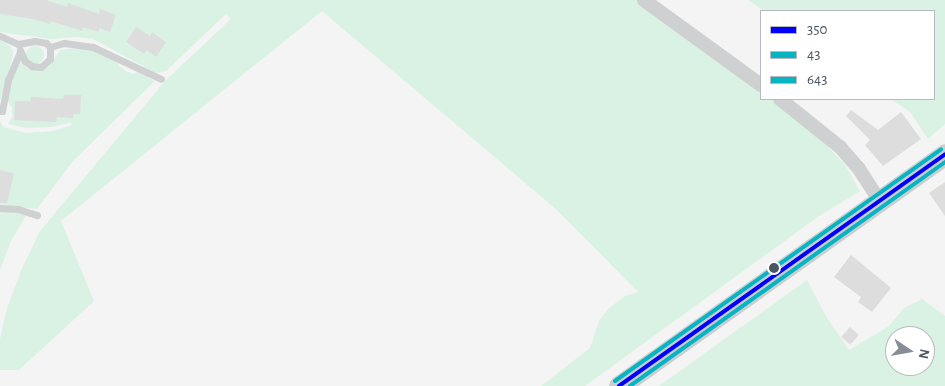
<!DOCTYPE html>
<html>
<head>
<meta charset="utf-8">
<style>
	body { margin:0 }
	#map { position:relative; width:945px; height:386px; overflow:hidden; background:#f4f4f4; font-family:"Alegreya Sans",sans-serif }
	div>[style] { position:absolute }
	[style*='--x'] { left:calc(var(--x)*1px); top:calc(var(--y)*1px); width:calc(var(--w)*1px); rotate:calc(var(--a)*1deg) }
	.green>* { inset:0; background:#d9f2e3 }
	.round { border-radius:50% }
	.building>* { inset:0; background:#ddddde; transform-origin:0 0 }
	.service>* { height:7px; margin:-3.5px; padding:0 3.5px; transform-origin:3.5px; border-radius:3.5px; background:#ced0d2 }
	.minor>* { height:14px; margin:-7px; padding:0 7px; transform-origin:7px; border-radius:7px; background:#ced0d2 }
	.primary>* { height:21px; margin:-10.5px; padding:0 10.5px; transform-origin:10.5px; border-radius:10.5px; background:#caced1 }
	.bus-1>* { height:4px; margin:-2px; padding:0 2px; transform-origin:2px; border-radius:2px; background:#00f }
	.bus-2>* { height:4px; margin:-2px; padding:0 2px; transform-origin:2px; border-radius:2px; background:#07b4c2 }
	.bus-3>* { height:4px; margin:-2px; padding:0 2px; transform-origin:2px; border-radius:2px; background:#07b4c2 }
	.dots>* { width:14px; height:14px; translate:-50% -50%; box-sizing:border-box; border:2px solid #fff; border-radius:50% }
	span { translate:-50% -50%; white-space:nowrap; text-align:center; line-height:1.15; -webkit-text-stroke:5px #fff; paint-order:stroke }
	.legend { position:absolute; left:760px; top:10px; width:175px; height:90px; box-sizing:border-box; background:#fff; border:1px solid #b7bbc0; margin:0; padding:6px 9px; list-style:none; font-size:15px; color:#4a5661 }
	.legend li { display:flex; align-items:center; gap:10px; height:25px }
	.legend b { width:25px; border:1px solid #b7bbc0 }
	.north { position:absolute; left:885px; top:326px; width:50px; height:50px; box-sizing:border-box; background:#fff; border:1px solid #b7bbc0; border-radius:50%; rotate:102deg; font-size:14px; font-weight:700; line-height:20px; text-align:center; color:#4a5661 }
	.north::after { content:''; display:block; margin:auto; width:18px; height:22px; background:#868d94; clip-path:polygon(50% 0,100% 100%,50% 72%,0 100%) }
</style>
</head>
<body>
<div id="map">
	<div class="green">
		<i style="clip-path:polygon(0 0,642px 0,761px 84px,761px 99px,778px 99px,819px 137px,845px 165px,860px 191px,819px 216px,585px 386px,541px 386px,590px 348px,599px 321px,608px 309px,625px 296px,638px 292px,556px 209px,322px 11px,61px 221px,94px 301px,19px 370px,0 370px,0 339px,7px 308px,23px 266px,40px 231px,165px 81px,231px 19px,226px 14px,166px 71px,156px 73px,93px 39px,78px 37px,51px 39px,0 32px)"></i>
		<i style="clip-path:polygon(748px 0,945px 0,945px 124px,928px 139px,910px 112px,891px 99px,934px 99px,934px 11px,764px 11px)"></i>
		<i style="clip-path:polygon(0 40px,10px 46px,14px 52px,0 101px)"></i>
		<i class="round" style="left:26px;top:46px;width:18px;height:18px"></i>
		<i style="clip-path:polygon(77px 48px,93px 51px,117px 60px,119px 66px,126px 71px,133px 74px,138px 72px,155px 81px,73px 161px,37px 209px,0 205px,0 121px,3px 127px,26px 133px,53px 131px,72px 125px,71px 122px,52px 127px,26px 128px,8px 124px,12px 117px,12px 108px,7px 99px,11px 79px,19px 60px,28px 68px,42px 70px,50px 65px,60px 50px)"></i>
		<i style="clip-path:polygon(0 210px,27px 214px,11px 241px,0 270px)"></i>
		<i style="clip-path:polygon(evenodd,807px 280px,827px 318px,849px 350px,889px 326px,904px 308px,922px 299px,945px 316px,945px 386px,659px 386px,807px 280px,895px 336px,925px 336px,925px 366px,895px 366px,895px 336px)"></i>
	</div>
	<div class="building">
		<i style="clip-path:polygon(0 0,46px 0,67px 7px,68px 3px,99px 14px,100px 9px,116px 15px,110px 32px,100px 28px,98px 32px,83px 27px,82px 31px,51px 21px,50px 24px,33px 19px,0 14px)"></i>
		<i style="clip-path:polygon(136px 27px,150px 36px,152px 32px,166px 42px,156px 57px,147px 50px,144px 54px,126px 42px)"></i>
		<i style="clip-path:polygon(64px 95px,81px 95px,80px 114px,73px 114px,73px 118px,57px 117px,56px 122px,14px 120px,15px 101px,31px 101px,31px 97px,63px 99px)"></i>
		<i style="clip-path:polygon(851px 110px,878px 130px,901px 112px,921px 139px,883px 166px,865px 145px,870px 140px,846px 116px)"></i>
		<i style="clip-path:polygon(0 170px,14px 173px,7px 203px,0 203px)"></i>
		<i style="clip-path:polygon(945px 182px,945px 216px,929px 193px)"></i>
		<i style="clip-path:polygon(851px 255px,891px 288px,872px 312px,858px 302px,861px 297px,834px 277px)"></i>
		<i style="left:850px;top:327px;width:12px;height:13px;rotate:42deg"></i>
	</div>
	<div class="service">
		<i style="--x:0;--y:36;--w:20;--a:24"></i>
		<i style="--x:18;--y:44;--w:17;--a:-10"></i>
		<i style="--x:35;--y:41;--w:11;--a:10"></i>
		<i style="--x:46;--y:43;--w:6;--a:45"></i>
		<i style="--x:50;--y:47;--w:15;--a:-16"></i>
		<i style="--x:64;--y:43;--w:29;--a:8"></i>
		<i style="--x:93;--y:47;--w:75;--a:25.2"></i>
		<i style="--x:20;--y:50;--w:12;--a:66"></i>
		<i style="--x:25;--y:61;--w:9;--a:36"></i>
		<i style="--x:32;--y:66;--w:9;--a:6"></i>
		<i style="--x:41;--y:67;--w:12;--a:-42"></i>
		<i style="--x:50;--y:59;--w:12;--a:-90"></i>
		<i style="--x:0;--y:111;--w:2;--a:0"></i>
		<i style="--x:2;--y:111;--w:32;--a:-79"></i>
		<i style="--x:8;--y:80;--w:30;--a:-67"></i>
		<i style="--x:0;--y:208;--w:18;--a:3"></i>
		<i style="--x:18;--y:209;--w:20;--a:18"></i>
	</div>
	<div class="minor">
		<i style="--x:644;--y:0;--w:145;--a:36"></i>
		<i style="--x:780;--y:99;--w:77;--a:38.7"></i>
		<i style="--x:840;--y:147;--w:29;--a:49"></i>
		<i style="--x:859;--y:169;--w:37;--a:57"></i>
	</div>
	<div class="primary">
		<i style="--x:619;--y:386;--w:400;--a:-35.4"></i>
	</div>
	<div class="bus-1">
		<i style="--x:619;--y:386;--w:400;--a:-35.4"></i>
	</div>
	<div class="bus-2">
		<i style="--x:630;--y:386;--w:387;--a:-35.4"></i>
	</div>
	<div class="bus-3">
		<i style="--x:615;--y:381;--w:400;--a:-35.4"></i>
	</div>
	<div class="dots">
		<i style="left:774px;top:268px;background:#4a5661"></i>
	</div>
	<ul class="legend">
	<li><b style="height:6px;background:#00f"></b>350</li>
	<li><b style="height:6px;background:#07b4c2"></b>43</li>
	<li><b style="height:6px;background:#07b4c2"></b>643</li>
	</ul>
	<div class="north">N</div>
</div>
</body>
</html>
